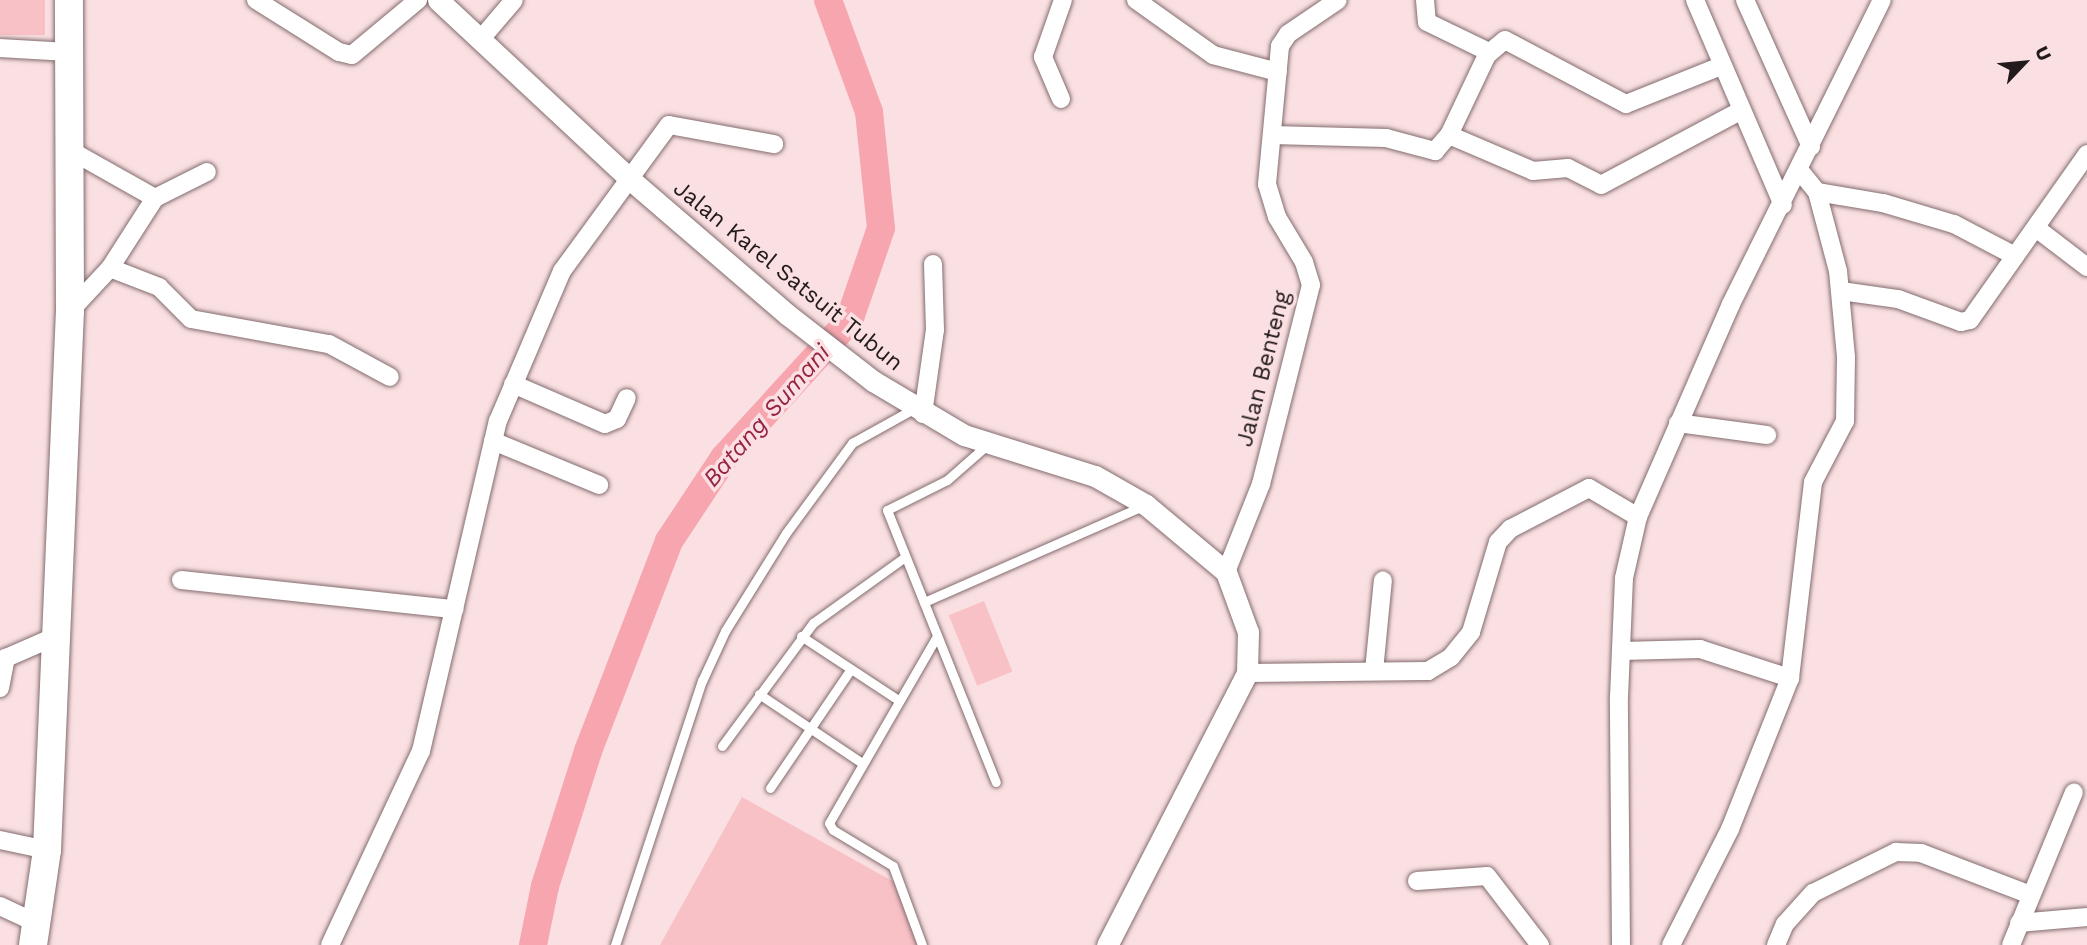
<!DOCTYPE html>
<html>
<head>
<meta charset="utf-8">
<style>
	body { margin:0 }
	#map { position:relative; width:2087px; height:945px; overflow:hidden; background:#fae0e2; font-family:"Work Sans",sans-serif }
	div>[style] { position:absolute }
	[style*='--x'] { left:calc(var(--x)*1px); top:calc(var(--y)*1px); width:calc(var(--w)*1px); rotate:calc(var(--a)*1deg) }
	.green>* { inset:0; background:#f8c1c6; transform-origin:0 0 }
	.river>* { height:28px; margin:-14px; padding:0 14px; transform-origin:14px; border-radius:14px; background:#f7a6af }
	.roads { filter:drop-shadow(0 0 2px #836c6e) drop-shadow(0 0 2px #836c6e) }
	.service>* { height:9px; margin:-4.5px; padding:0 4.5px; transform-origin:4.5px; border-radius:4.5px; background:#fff }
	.minor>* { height:18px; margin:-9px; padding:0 9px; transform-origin:9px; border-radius:9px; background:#fff }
	.tertiary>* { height:21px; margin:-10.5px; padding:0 10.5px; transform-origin:10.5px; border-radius:10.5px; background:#fff }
	.trunk>* { height:28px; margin:-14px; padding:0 14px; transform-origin:14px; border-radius:14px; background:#fff }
	span { translate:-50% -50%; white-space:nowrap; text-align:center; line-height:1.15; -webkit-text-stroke:7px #fae0e2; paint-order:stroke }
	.street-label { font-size:23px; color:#231a1b }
	.water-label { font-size:24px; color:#962340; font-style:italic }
	.north { position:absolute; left:1989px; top:28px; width:70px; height:70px; -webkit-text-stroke:5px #fae0e2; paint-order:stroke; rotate:64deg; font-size:19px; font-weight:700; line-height:28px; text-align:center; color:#231a1b }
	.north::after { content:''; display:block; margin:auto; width:24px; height:32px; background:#231a1b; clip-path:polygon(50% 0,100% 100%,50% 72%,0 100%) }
</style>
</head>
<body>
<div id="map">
	<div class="green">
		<i style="left:0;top:0;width:45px;height:35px"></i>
		<i style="left:984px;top:601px;width:76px;height:38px;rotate:68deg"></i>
		<i style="clip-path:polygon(742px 797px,894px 882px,921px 945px,660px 945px)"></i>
	</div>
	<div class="river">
		<i style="--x:533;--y:945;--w:60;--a:-78.5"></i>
		<i style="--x:545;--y:886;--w:142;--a:-72.3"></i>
		<i style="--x:588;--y:751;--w:225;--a:-68.9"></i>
		<i style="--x:669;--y:541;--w:100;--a:-56.5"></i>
		<i style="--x:724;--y:458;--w:185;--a:-47.6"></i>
		<i style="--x:849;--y:321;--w:98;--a:-71"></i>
		<i style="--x:881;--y:228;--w:117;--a:-95.9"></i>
		<i style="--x:869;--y:112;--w:119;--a:-110.1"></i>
	</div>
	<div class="roads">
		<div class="service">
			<i style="--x:988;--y:444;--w:55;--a:138.7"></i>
			<i style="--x:947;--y:480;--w:67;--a:153.4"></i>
			<i style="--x:887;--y:510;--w:293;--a:68.2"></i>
			<i style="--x:924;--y:602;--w:239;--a:-23.7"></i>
			<i style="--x:801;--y:636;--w:116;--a:33.4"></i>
			<i style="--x:759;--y:694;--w:124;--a:33.8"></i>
			<i style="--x:722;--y:746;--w:153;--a:-53.5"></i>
			<i style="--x:813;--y:623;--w:113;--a:-35.7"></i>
			<i style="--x:770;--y:788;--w:144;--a:-55.8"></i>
			<i style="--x:615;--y:945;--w:278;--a:-71.8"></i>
			<i style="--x:702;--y:681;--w:55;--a:-65.3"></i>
			<i style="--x:725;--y:631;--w:115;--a:-58.1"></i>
			<i style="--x:786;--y:533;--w:112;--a:-53.7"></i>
			<i style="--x:852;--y:443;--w:70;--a:-29.1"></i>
			<i style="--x:922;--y:945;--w:84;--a:-110.2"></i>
			<i style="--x:893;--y:866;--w:70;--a:-149"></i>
			<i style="--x:833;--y:830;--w:8;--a:-120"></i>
			<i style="--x:829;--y:823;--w:216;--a:-60"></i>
		</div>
		<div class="minor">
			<i style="--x:256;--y:0;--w:98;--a:32.1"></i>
			<i style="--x:339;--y:52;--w:13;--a:13"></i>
			<i style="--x:352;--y:55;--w:86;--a:-39.8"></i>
			<i style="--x:1136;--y:0;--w:95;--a:35.5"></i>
			<i style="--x:1213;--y:55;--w:67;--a:14.7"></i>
			<i style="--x:1425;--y:0;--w:22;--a:85"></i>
			<i style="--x:1427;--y:22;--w:69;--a:25.8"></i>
			<i style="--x:1695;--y:0;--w:223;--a:66.8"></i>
			<i style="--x:1745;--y:0;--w:161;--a:65.8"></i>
			<i style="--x:480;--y:40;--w:52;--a:-49.6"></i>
			<i style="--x:0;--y:48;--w:68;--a:3.4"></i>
			<i style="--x:1061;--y:99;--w:46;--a:-113.2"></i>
			<i style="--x:1043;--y:57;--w:60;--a:-70.7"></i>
			<i style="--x:1272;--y:135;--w:114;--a:1.5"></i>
			<i style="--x:1386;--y:138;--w:51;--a:14.9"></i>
			<i style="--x:1435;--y:151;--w:21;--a:-49"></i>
			<i style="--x:1449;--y:135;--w:89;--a:-64.6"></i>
			<i style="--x:1487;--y:55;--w:23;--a:-40"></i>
			<i style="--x:1505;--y:40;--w:137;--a:27.9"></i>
			<i style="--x:1626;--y:104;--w:102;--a:-21.8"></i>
			<i style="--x:1449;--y:135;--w:91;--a:23.2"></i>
			<i style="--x:1533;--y:171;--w:35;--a:-5"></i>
			<i style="--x:1568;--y:168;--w:37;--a:27"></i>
			<i style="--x:1601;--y:185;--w:157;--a:-28"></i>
			<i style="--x:68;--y:149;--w:100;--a:29.4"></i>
			<i style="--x:1817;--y:192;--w:67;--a:9.5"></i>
			<i style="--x:1883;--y:203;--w:74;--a:16.5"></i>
			<i style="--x:1954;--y:224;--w:69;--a:27.7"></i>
			<i style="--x:2036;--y:228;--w:64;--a:37.4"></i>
			<i style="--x:110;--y:268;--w:53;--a:21.2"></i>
			<i style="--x:159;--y:287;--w:45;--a:45"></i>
			<i style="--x:191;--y:319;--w:140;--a:10.3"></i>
			<i style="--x:329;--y:344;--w:69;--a:28.4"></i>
			<i style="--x:1841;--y:291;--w:58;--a:8"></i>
			<i style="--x:1898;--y:299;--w:67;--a:20.1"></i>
			<i style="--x:1961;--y:322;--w:9;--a:-13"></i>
			<i style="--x:1970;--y:320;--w:203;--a:-54.8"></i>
			<i style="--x:70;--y:311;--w:59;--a:-47.1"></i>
			<i style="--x:110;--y:268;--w:83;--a:-57.3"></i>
			<i style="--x:155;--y:198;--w:58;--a:-26.6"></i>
			<i style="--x:513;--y:384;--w:100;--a:23.5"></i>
			<i style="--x:605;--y:424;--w:13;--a:-23"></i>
			<i style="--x:617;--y:419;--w:23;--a:-65"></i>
			<i style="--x:923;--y:414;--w:85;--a:-81.9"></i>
			<i style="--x:935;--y:330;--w:66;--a:-91.7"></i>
			<i style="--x:1678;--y:423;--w:90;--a:7.7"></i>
			<i style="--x:493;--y:441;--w:115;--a:22.5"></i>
			<i style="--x:1226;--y:572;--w:95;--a:-68.3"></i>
			<i style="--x:1261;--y:484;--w:205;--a:-75.9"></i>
			<i style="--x:1311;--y:285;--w:24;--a:-107"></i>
			<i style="--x:1304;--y:262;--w:52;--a:-121"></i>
			<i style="--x:1277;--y:217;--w:34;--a:-107"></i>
			<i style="--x:1267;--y:184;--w:139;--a:-84.6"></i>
			<i style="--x:1280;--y:46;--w:14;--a:-56"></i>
			<i style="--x:1288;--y:34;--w:60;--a:-34.2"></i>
			<i style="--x:181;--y:580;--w:275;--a:6.1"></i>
			<i style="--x:1621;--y:651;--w:79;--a:-1.5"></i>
			<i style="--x:1700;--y:649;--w:95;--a:17.9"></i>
			<i style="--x:1374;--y:671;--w:91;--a:-84.4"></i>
			<i style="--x:1247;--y:673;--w:181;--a:-0.6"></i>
			<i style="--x:1428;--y:671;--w:27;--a:-31"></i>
			<i style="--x:1451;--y:657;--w:32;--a:-51"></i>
			<i style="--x:1471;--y:632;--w:94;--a:-73.3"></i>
			<i style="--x:1498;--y:542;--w:18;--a:-47"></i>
			<i style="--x:1510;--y:529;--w:89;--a:-27.4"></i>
			<i style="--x:1589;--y:488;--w:57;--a:30.6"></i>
			<i style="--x:0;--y:688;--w:31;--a:-79"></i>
			<i style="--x:6;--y:658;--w:55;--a:-23.7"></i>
			<i style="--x:0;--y:840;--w:48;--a:12"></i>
			<i style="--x:1417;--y:881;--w:70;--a:-4.1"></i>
			<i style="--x:1487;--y:876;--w:87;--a:52.5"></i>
			<i style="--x:0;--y:906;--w:38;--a:25"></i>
			<i style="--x:2019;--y:923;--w:68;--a:-5"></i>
			<i style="--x:330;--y:945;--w:214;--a:-64.9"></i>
			<i style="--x:421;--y:751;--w:339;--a:-76.9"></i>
			<i style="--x:498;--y:421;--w:163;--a:-66.9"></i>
			<i style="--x:562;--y:271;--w:181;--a:-53.8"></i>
			<i style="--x:669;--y:125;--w:107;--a:10.3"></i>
			<i style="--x:1621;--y:945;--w:248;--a:-90.5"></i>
			<i style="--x:1619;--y:697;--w:119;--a:-87.6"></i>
			<i style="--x:1624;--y:578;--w:63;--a:-77.1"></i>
			<i style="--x:1638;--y:517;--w:232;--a:-66.4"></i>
			<i style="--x:1731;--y:304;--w:339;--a:-63.6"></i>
			<i style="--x:1671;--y:945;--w:130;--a:-63"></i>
			<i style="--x:1730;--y:829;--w:162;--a:-68.3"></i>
			<i style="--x:1790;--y:678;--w:197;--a:-83.3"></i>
			<i style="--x:1813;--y:482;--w:69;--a:-62.3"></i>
			<i style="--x:1845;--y:421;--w:64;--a:-89.1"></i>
			<i style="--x:1846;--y:357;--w:86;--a:-95.3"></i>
			<i style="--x:1838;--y:271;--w:82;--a:-104.9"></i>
			<i style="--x:1817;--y:192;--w:27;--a:-129"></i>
			<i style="--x:1776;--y:945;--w:23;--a:-67"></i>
			<i style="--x:1785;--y:924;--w:42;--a:-47.9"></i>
			<i style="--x:1813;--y:893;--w:93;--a:-26.3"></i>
			<i style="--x:1896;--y:852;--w:25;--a:2"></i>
			<i style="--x:1921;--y:853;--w:115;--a:21"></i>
			<i style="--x:2011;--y:945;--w:165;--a:-67.6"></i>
		</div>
		<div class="tertiary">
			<i style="--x:438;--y:0;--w:265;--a:43"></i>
			<i style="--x:632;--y:181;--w:206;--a:40.7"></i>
			<i style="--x:788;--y:315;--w:108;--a:37.8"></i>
			<i style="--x:873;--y:381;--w:106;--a:30.7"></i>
			<i style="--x:964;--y:435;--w:137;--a:17.4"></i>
			<i style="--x:1095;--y:476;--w:59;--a:29.6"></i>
			<i style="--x:1146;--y:505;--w:104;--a:39.9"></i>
			<i style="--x:1226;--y:572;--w:64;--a:69.9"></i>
			<i style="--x:1248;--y:632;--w:41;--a:91.4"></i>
			<i style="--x:1247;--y:673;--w:306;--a:117.2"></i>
		</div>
		<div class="trunk">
			<i style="--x:33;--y:945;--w:96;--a:-81.6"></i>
			<i style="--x:47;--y:850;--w:539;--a:-87.56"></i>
			<i style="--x:70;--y:311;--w:311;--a:-90.2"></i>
		</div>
	</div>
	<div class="street-label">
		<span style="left:788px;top:276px;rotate:39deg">Jalan Karel Satsuit Tubun</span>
		<span style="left:1264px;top:369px;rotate:-76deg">Jalan Benteng</span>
	</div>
	<div class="water-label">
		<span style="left:767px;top:416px;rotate:-49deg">Batang Sumani</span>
	</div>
	<div class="north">U</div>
</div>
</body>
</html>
